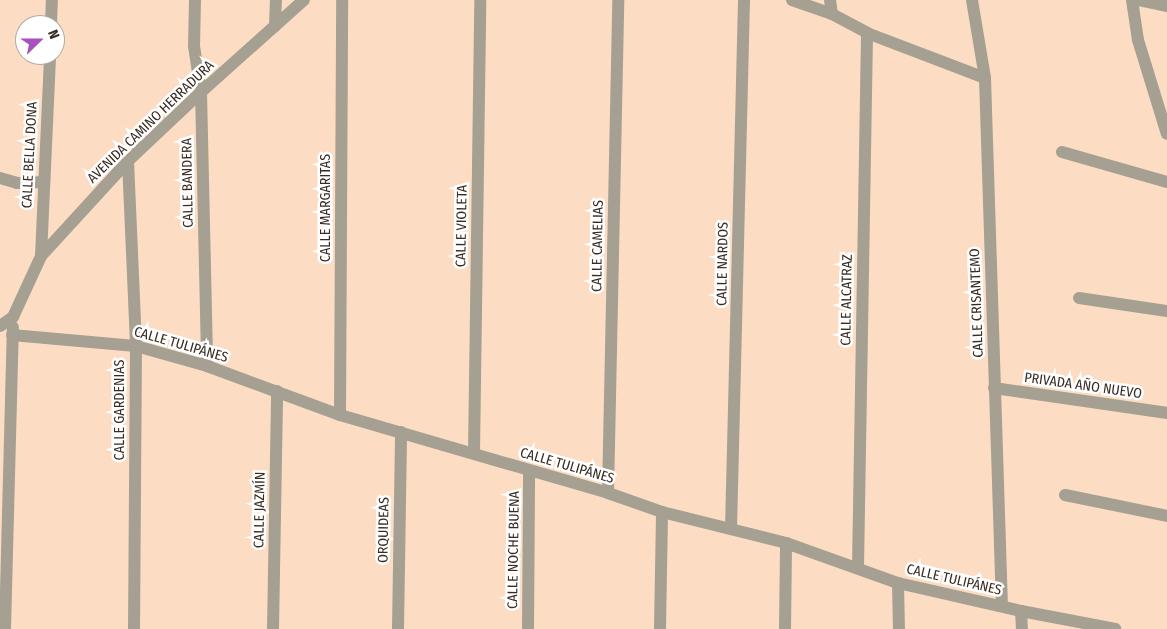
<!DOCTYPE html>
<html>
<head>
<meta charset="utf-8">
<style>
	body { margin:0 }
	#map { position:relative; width:1167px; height:629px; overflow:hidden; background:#fcddc4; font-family:"Fira Sans Condensed",sans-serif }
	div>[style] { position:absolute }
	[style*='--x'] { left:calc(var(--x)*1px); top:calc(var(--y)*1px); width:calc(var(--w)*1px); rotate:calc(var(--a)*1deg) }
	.minor>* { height:12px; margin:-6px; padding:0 6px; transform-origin:6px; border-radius:6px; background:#a5a091 }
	span { translate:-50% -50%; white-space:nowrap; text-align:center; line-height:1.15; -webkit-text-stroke:5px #fff; paint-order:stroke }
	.street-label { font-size:14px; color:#372b22 }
	.north { position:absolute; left:15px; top:15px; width:50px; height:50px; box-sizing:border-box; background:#fff; border:1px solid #afaaa7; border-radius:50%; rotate:68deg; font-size:14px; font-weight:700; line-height:20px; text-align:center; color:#372b22 }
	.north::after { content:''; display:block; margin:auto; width:18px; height:22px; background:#a751be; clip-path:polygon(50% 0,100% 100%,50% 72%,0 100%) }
</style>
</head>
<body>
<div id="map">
	<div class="minor">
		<i style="--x:195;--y:0;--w:46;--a:91.2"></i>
		<i style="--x:194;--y:46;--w:47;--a:81.3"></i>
		<i style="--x:201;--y:92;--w:274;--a:88.7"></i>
		<i style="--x:792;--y:0;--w:42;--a:19.3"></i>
		<i style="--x:832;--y:14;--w:40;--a:28"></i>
		<i style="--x:867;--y:33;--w:126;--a:20.9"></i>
		<i style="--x:830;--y:0;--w:14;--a:82"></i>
		<i style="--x:972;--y:0;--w:79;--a:80.5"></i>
		<i style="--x:985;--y:78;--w:528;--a:88.16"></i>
		<i style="--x:1132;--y:0;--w:40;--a:81.5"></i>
		<i style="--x:1138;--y:40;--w:98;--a:72.9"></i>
		<i style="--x:1138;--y:0;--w:30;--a:12"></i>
		<i style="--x:51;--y:25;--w:25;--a:-88"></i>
		<i style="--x:275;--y:26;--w:26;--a:-88"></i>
		<i style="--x:1062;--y:152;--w:109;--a:15.9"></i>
		<i style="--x:128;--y:161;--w:185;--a:87.5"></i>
		<i style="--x:136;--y:346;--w:283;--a:90.4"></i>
		<i style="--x:0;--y:178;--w:18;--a:16"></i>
		<i style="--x:17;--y:183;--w:27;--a:-2"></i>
		<i style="--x:41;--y:256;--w:201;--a:-87.4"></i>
		<i style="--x:1079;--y:298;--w:89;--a:8.4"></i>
		<i style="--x:0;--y:326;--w:16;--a:-35"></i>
		<i style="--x:13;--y:317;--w:67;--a:-65.3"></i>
		<i style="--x:41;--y:256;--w:129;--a:-47.5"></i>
		<i style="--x:128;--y:161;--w:100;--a:-43.4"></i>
		<i style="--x:201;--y:92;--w:138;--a:-41.8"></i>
		<i style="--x:12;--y:335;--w:124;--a:5.1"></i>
		<i style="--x:136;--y:346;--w:74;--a:15.7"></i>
		<i style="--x:207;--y:366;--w:142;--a:20.2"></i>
		<i style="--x:340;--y:415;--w:279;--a:16.2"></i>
		<i style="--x:608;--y:493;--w:57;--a:19.4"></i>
		<i style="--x:662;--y:512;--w:128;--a:14"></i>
		<i style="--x:786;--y:543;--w:119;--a:19.7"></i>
		<i style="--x:898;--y:583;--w:126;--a:12.8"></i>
		<i style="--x:1021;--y:611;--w:96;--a:10.8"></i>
		<i style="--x:994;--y:388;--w:175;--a:8.2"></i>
		<i style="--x:340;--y:415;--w:415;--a:-89.7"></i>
		<i style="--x:474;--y:453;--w:453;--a:-89.2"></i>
		<i style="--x:608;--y:493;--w:493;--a:-88.8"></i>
		<i style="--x:1065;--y:495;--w:104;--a:11.6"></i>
		<i style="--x:731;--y:529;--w:529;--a:-88.59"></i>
		<i style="--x:858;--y:567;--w:534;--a:-89.03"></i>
		<i style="--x:898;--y:583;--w:46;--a:88.8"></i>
		<i style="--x:1021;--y:611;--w:18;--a:87"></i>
		<i style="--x:5;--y:629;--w:302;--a:-88.5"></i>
		<i style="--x:273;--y:629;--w:238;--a:-89"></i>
		<i style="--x:398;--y:629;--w:197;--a:-89.1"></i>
		<i style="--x:528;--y:629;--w:157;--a:-89.6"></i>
		<i style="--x:660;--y:629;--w:117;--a:-89"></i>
		<i style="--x:785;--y:629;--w:86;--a:-89.3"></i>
	</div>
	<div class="street-label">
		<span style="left:151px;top:122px;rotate:-44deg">AVENIDA CAMINO HERRADURA</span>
		<span style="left:30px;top:155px;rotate:-87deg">CALLE BELLA DONA</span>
		<span style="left:188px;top:183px;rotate:-91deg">CALLE BANDERA</span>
		<span style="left:326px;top:208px;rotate:-90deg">CALLE MARGARITAS</span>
		<span style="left:462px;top:226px;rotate:-89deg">CALLE VIOLETA</span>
		<span style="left:598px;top:246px;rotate:-89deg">CALLE CAMELIAS</span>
		<span style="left:723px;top:264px;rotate:-89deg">CALLE NARDOS</span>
		<span style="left:847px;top:300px;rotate:-89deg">CALLE ALCATRAZ</span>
		<span style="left:977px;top:303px;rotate:-92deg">CALLE CRISANTEMO</span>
		<span style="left:181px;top:345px;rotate:16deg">CALLE TULIPÁNES</span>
		<span style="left:1083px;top:386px;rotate:8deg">PRIVADA AÑO NUEVO</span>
		<span style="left:120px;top:410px;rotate:-90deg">CALLE GARDENIAS</span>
		<span style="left:567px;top:466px;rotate:16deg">CALLE TULIPÁNES</span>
		<span style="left:260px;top:510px;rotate:-89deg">CALLE JAZMÍN</span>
		<span style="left:384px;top:530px;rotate:-89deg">ORQUIDEAS</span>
		<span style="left:514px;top:550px;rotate:-89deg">CALLE NOCHE BUENA</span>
		<span style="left:954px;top:580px;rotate:13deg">CALLE TULIPÁNES</span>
	</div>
	<div class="north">N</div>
</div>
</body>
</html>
